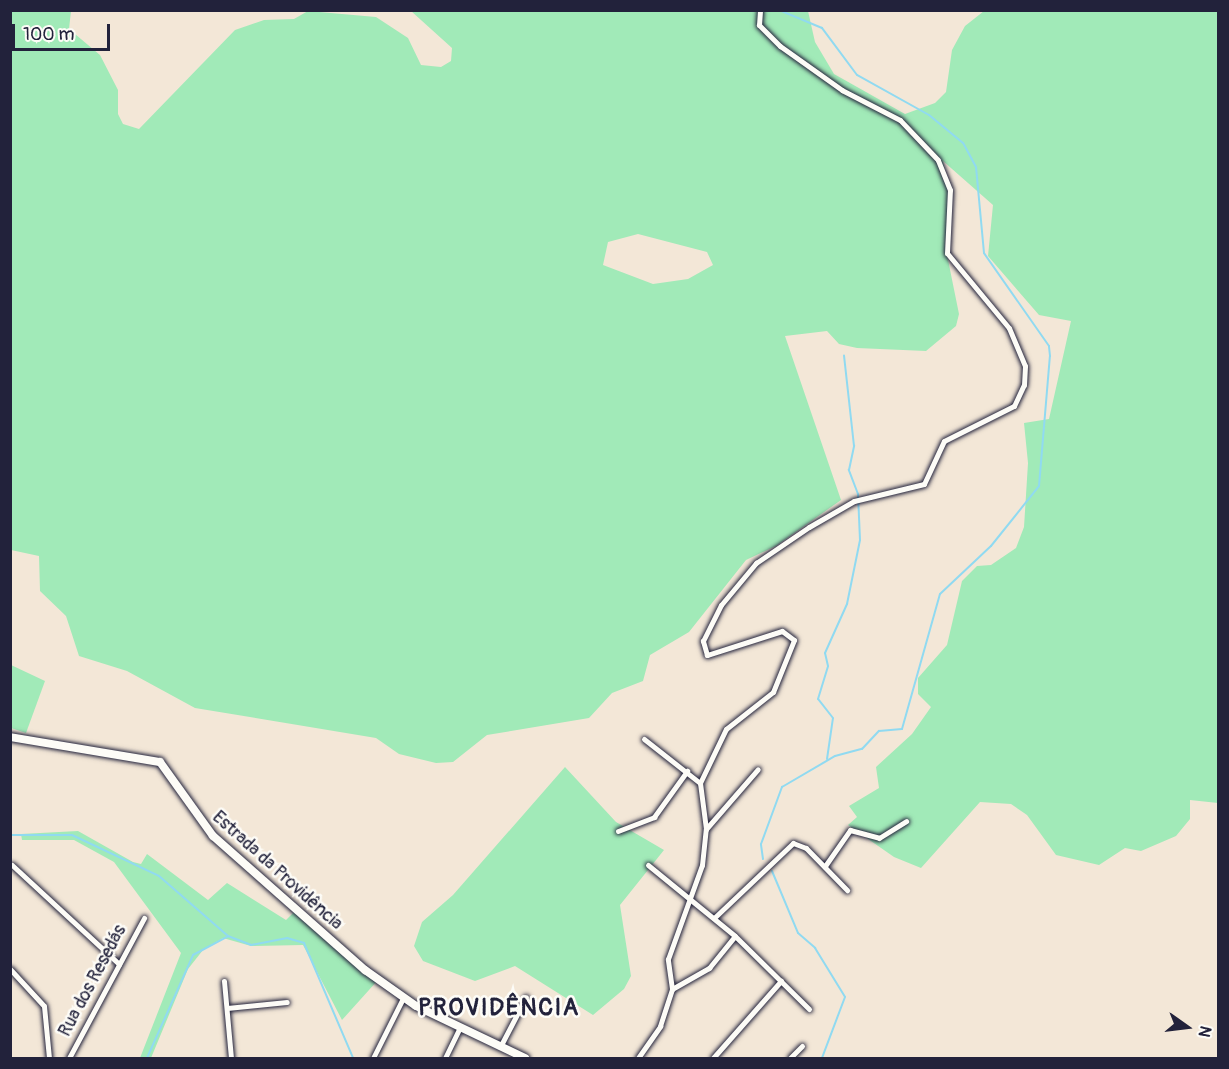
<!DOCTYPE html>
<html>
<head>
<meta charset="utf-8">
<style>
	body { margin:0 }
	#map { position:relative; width:1229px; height:1069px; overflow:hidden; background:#f3e7d7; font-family:Pangolin,sans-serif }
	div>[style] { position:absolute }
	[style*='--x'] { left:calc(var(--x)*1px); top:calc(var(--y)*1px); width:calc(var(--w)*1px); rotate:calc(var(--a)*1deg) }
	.green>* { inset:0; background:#a1eab8 }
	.stream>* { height:2px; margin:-1px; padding:0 1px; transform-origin:1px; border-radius:1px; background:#90daf1 }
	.roads { filter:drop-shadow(0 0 2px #22223b) drop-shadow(0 0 2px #22223b) }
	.street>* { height:5px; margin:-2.5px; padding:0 2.5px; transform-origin:2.5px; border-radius:2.5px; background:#fdfcf7 }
	.secondary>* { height:8px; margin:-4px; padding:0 4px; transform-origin:4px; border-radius:4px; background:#fdfcf7 }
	span { translate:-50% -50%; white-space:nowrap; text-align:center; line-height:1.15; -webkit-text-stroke:5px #fdfcf7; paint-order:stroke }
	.street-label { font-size:18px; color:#22223b }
	.district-label { font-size:24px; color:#22223b; font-weight:700; letter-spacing:1.5px }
	.frame { position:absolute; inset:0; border:12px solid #22223b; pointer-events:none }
	.north { position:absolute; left:1157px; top:997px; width:60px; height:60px; -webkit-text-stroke:4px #fdfcf7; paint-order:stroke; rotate:104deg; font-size:16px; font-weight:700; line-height:24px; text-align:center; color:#22223b }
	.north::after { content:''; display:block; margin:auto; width:21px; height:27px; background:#22223b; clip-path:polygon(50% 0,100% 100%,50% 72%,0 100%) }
	.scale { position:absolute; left:12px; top:24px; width:98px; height:27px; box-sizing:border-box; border:3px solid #22223b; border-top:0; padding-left:8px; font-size:18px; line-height:21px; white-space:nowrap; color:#22223b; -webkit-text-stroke:4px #fdfcf7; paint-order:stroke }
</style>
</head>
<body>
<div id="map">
	<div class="green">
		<i style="clip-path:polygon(evenodd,11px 11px,71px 11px,69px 29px,100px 55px,118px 90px,118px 114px,123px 124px,139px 129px,235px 30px,264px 20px,294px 19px,308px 11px,376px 17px,408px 38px,421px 65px,441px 67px,451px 61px,452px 48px,411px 11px,808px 11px,815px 42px,834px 74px,905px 114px,935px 103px,946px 92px,952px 50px,965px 26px,984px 11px,1218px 11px,1218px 803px,1190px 800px,1190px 819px,1176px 836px,1141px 851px,1125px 848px,1099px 865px,1056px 855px,1027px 815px,1011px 804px,980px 802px,921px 868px,894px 857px,848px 825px,857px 817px,849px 806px,879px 788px,876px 767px,912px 734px,931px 707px,918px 694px,918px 678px,947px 645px,962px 581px,977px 566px,991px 565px,1016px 548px,1024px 527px,1028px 463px,1024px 423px,1049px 419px,1071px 321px,1039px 315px,988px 256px,993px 205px,943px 161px,951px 204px,945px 245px,959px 314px,956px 326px,926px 351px,857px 348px,839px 344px,827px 331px,785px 336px,841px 500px,776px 546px,746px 560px,689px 632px,650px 655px,643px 681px,612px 693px,589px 718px,487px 735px,453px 762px,436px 763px,399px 754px,376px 738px,195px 708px,127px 671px,79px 656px,66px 616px,40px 591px,39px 556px,11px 550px,11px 11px,638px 234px,707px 252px,713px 265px,688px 279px,653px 284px,603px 265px,608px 242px,638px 234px)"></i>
		<i style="clip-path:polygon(11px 665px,45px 681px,26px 733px,11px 728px)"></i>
		<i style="clip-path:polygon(565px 767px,616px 822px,664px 850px,620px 905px,631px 976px,624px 989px,593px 1015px,515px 966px,475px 981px,423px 961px,414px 946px,422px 922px,453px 895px)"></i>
		<i style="clip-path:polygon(78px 831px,133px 862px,141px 864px,147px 854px,208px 900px,227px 883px,286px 920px,297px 909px,378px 980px,342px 1020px,303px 945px,251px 946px,223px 938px,203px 950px,188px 969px,151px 1058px,140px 1058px,181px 953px,114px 862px,74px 840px,22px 840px,21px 834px)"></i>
	</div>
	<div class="stream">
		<i style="--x:827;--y:759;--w:41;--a:-81.7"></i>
		<i style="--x:833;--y:718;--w:24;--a:-128"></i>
		<i style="--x:818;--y:699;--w:34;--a:-73"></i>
		<i style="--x:828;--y:666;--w:13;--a:-103"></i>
		<i style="--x:825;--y:653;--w:54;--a:-65.8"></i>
		<i style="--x:847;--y:604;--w:65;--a:-78.5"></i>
		<i style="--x:860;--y:540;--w:46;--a:-92.5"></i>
		<i style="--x:858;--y:494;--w:26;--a:-111"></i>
		<i style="--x:849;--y:470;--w:25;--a:-78"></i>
		<i style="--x:854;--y:446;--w:91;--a:-96.3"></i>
		<i style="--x:10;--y:835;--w:62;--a:0"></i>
		<i style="--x:72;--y:835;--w:96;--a:25.2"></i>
		<i style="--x:159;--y:876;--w:91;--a:41"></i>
		<i style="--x:228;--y:936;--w:25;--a:21"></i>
		<i style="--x:251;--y:945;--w:37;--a:-11"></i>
		<i style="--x:287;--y:938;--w:18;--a:16"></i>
		<i style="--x:304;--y:943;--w:125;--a:66.9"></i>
		<i style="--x:763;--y:859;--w:15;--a:-98"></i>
		<i style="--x:761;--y:844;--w:61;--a:-69.8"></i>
		<i style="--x:782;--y:787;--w:61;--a:-30.3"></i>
		<i style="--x:835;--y:756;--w:28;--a:-15"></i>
		<i style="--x:862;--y:749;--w:25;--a:-47"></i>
		<i style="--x:879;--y:731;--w:23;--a:-5"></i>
		<i style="--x:902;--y:729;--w:140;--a:-74.3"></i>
		<i style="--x:940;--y:594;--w:70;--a:-43.3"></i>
		<i style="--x:991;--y:546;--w:77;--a:-51.3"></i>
		<i style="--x:1039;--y:486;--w:130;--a:-85.2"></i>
		<i style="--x:1050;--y:356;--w:10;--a:-96"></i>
		<i style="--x:1049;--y:346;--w:113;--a:-125"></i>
		<i style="--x:984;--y:253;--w:86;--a:-95.3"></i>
		<i style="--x:976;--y:167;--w:27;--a:-118"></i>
		<i style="--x:963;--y:143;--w:44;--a:-140.5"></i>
		<i style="--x:929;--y:115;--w:82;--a:-150.9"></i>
		<i style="--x:857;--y:75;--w:59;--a:-126.7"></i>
		<i style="--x:822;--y:28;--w:47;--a:-157.3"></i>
		<i style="--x:772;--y:871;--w:67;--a:67.2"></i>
		<i style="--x:798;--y:933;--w:23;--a:41"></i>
		<i style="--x:815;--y:948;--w:57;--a:58.5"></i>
		<i style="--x:845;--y:997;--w:65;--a:110.7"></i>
		<i style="--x:147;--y:1058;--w:113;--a:-65.9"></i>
		<i style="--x:193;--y:955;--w:40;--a:-28"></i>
	</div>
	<div class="roads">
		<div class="street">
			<i style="--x:644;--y:739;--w:71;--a:38.2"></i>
			<i style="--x:706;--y:829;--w:79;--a:-49.1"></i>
			<i style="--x:618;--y:831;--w:39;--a:-21"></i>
			<i style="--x:654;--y:817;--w:57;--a:-54.3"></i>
			<i style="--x:12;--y:865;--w:146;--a:42.8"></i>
			<i style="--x:648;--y:865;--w:112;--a:39.2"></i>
			<i style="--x:735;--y:936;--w:104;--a:44.6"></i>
			<i style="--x:825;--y:866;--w:44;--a:-55.2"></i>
			<i style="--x:850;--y:830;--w:30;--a:15"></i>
			<i style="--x:879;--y:838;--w:32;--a:-32"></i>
			<i style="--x:714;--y:918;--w:109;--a:-43.5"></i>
			<i style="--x:793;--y:843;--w:14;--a:21"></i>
			<i style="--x:806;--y:848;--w:59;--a:45.7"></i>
			<i style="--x:10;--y:969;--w:50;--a:47.4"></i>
			<i style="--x:44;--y:1006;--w:52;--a:84.5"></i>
			<i style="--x:224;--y:981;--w:77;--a:84.8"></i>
			<i style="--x:672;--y:989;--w:43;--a:-29.6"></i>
			<i style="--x:709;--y:968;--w:41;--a:-50.9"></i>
			<i style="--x:227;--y:1008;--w:60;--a:-5.7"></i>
			<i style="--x:500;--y:1047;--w:56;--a:-62.5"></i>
			<i style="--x:69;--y:1058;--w:159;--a:-61.8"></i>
			<i style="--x:373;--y:1058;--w:67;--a:-63.4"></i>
			<i style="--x:445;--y:1058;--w:34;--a:-64"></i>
			<i style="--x:638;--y:1058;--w:39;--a:-55"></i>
			<i style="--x:660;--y:1026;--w:39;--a:-72"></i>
			<i style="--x:672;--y:989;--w:30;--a:-98"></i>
			<i style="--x:668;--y:959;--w:100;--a:-70.1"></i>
			<i style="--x:702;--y:865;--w:36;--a:-84"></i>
			<i style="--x:706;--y:829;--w:46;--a:-97.4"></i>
			<i style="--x:700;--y:783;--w:60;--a:-64.3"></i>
			<i style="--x:726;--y:729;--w:60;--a:-38.2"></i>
			<i style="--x:773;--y:692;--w:56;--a:-68"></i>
			<i style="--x:794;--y:640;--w:15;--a:-143"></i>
			<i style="--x:782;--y:631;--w:79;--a:162.3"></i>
			<i style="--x:707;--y:655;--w:15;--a:-106"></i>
			<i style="--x:703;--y:641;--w:40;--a:-63.4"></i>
			<i style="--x:721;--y:605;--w:55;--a:-50.2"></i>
			<i style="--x:756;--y:563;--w:64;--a:-34.2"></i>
			<i style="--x:809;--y:527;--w:52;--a:-30"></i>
			<i style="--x:854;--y:501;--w:72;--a:-13.7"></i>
			<i style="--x:924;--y:484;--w:47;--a:-65.1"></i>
			<i style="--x:944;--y:441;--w:78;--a:-26.6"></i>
			<i style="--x:1014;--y:406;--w:23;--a:-65"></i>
			<i style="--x:1024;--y:385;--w:19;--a:-87"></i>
			<i style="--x:1025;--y:366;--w:41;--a:-112.8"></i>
			<i style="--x:1009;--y:328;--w:97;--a:-129.6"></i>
			<i style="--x:947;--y:253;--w:63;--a:-87.3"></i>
			<i style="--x:950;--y:190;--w:32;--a:-112"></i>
			<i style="--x:938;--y:160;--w:55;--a:-133.5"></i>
			<i style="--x:900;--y:120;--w:65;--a:-152.7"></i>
			<i style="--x:842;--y:90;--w:76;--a:-144.6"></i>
			<i style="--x:780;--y:46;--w:30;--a:-135"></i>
			<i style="--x:759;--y:25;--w:15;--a:-86"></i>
			<i style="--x:713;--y:1058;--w:103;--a:-48.6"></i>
			<i style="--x:790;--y:1058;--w:17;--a:-45"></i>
		</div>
		<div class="secondary">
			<i style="--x:10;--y:737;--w:152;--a:9.5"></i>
			<i style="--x:160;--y:762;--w:91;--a:54.4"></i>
			<i style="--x:213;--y:836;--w:203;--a:41.4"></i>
			<i style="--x:365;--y:970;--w:62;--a:35.2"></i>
			<i style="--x:416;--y:1006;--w:121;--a:25.5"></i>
		</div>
	</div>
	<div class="street-label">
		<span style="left:277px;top:871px;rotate:42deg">Estrada da Providência</span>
		<span style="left:93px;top:981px;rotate:-62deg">Rua dos Resedás</span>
	</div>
	<div class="district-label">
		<span style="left:499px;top:1008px">PROVIDÊNCIA</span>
	</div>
	<div class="frame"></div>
	<div class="north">N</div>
	<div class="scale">100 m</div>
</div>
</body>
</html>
